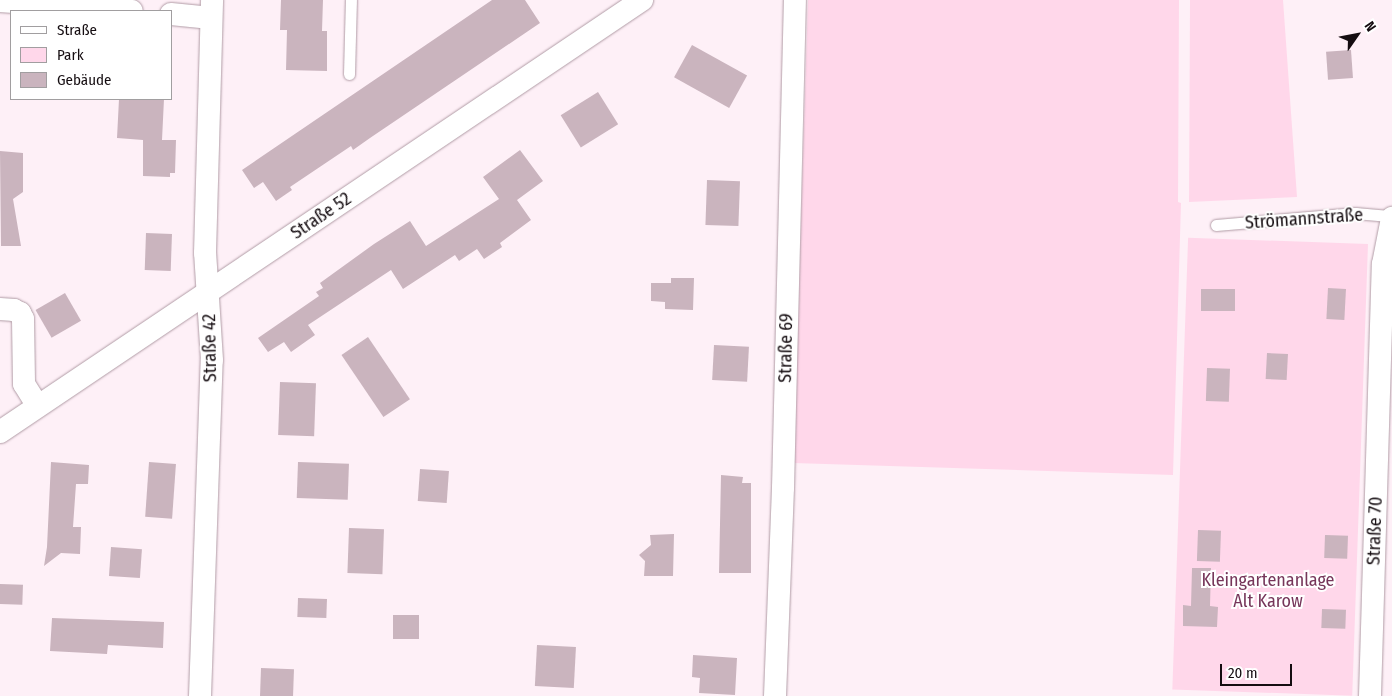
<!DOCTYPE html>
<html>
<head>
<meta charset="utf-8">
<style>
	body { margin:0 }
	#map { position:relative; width:1392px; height:696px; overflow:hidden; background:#fef0f7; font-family:"Fira Sans Condensed",sans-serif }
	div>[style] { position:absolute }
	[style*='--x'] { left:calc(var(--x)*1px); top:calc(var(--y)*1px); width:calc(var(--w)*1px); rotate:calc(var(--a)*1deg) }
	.green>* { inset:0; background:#ffd7ea; transform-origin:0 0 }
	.building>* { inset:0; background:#cab4be; transform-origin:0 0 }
	.roads { filter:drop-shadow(0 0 1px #b19ca6) drop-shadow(0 0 1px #b19ca6) }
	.service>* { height:11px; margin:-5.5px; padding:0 5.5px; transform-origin:5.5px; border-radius:5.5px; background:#fff }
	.minor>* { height:22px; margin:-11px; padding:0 11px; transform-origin:11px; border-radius:11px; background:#fff }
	span { translate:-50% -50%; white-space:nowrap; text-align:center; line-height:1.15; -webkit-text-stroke:4px #fff; paint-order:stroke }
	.street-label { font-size:18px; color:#150d11 }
	.park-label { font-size:18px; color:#76365a }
	.legend { position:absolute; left:10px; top:10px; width:162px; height:90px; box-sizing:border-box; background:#fff; border:1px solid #a19ea0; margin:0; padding:6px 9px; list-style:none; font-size:15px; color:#150d11 }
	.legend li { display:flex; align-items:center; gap:10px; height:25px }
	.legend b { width:25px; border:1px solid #a19ea0 }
	.north { position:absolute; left:1332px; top:10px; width:50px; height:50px; -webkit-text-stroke:4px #fff; paint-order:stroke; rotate:57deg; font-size:14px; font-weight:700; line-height:20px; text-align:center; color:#150d11 }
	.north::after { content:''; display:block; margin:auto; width:18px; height:22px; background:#150d11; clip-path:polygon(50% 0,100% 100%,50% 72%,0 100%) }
	.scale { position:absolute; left:1220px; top:664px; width:72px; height:22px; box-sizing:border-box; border:2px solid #150d11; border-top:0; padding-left:6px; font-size:15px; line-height:18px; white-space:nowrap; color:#150d11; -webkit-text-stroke:4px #fff; paint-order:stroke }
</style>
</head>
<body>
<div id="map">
	<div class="green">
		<i style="clip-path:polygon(808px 0,1179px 0,1178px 202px,1181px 203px,1173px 475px,793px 463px)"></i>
		<i style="clip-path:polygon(1190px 0,1283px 0,1297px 197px,1189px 202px)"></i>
		<i style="left:1368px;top:244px;width:452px;height:180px;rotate:92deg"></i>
	</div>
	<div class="building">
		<i style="clip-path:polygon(281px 0,323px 0,322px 31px,327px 31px,327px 71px,286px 70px,287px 30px,280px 30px)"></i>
		<i style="clip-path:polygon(492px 0,525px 0,540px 23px,370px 138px,353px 150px,351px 146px,290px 187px,292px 190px,276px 201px,263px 182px,254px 188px,242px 170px)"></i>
		<i style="left:692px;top:45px;width:63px;height:37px;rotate:29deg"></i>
		<i style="left:1351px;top:50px;width:28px;height:25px;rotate:86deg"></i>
		<i style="left:598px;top:92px;width:38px;height:44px;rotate:58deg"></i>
		<i style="clip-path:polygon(119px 99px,164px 99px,162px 140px,176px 140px,175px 173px,170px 173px,170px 177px,143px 176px,143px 140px,117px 138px)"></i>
		<i style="clip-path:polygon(520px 150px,543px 181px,517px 200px,531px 220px,500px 243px,502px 247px,484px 259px,477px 249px,459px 261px,455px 255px,403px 289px,391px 270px,308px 325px,315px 335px,291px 352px,284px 342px,268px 352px,258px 338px,319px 296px,316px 292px,323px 288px,320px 283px,374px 244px,410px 221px,426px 246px,499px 199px,483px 177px)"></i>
		<i style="clip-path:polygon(0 151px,23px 153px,23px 192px,13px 199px,21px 246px,1px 246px)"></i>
		<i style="left:707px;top:180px;width:33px;height:45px;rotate:2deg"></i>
		<i style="left:146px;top:233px;width:26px;height:37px;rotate:2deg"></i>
		<i style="clip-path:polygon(671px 278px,694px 278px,693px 310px,665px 309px,665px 302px,651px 301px,651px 283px,671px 283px)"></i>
		<i style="left:1328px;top:288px;width:18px;height:31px;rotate:3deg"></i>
		<i style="left:1201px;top:289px;width:34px;height:22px"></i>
		<i style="left:65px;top:293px;width:32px;height:34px;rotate:60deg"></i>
		<i style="left:368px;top:337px;width:75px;height:32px;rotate:56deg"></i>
		<i style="left:714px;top:345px;width:35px;height:35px;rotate:3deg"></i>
		<i style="left:1267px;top:353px;width:21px;height:26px;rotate:3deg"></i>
		<i style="left:1207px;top:368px;width:23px;height:33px;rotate:2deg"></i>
		<i style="left:280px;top:382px;width:36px;height:53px;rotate:2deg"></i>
		<i style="clip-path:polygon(51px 462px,89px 465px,88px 484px,76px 484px,73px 527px,81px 527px,80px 554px,61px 553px,44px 566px,47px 547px)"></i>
		<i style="left:149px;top:462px;width:27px;height:55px;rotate:4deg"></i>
		<i style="left:298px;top:462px;width:51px;height:36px;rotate:2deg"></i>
		<i style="left:420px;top:469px;width:29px;height:32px;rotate:4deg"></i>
		<i style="clip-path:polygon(721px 475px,743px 477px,742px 483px,751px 483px,751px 573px,719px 573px)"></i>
		<i style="left:349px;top:528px;width:35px;height:45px;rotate:2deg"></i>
		<i style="left:1198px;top:530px;width:23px;height:31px;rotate:2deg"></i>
		<i style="clip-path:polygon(674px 534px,673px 576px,644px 576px,645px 561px,639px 555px,651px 545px,650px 535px)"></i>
		<i style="left:1325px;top:535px;width:23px;height:23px;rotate:2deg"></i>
		<i style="left:111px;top:547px;width:31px;height:29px;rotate:4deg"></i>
		<i style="clip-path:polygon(1192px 568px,1211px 568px,1210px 606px,1218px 607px,1217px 627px,1183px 626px,1183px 605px,1191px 606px)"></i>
		<i style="left:0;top:584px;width:23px;height:20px;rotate:2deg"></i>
		<i style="left:298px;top:598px;width:29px;height:19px;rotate:2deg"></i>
		<i style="left:1322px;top:609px;width:24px;height:19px;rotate:2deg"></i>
		<i style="left:393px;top:615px;width:26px;height:24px"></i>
		<i style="clip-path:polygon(52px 618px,164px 622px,163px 648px,108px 645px,107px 654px,50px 651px)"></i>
		<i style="left:537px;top:645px;width:39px;height:41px;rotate:3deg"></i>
		<i style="clip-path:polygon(693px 655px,737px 658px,735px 695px,699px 693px,700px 678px,692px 677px)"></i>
		<i style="left:261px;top:668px;width:33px;height:28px;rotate:2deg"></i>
	</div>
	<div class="roads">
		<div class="service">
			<i style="--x:349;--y:74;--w:74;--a:-88.5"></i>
			<i style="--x:1216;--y:225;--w:140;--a:-4.9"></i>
			<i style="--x:1355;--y:213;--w:37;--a:5"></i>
		</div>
		<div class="minor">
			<i style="--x:0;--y:1;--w:132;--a:4.3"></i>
			<i style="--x:171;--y:14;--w:40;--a:5.7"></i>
			<i style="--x:0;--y:309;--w:14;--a:4"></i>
			<i style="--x:14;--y:310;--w:7;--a:27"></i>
			<i style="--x:20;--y:313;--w:7;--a:63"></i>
			<i style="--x:23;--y:319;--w:65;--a:89.1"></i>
			<i style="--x:24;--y:384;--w:26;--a:58"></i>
			<i style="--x:0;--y:432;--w:774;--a:-33.94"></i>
			<i style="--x:200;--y:696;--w:336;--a:-88"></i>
			<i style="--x:212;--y:360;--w:107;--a:-93.7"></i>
			<i style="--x:205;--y:253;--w:253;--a:-88.4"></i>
			<i style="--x:775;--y:696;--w:208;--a:-87.8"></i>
			<i style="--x:783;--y:488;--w:488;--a:-88.6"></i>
			<i style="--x:1370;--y:696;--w:432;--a:-88.3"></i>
			<i style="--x:1383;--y:264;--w:47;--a:-78.9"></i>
		</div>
	</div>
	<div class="street-label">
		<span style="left:321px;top:216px;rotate:-34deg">Straße 52</span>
		<span style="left:1304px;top:219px;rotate:-4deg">Strömannstraße</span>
		<span style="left:210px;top:348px;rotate:-91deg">Straße 42</span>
		<span style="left:786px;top:348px;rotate:-89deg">Straße 69</span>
		<span style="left:1375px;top:531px;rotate:-88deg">Straße 70</span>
	</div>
	<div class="park-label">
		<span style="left:1268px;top:591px">Kleingartenanlage<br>Alt Karow</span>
	</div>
	<ul class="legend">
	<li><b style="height:6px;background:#fff"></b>Straße</li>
	<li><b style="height:14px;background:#ffd7ea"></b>Park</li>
	<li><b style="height:14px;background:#cab4be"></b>Gebäude</li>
	</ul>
	<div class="north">N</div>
	<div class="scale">20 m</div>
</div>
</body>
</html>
